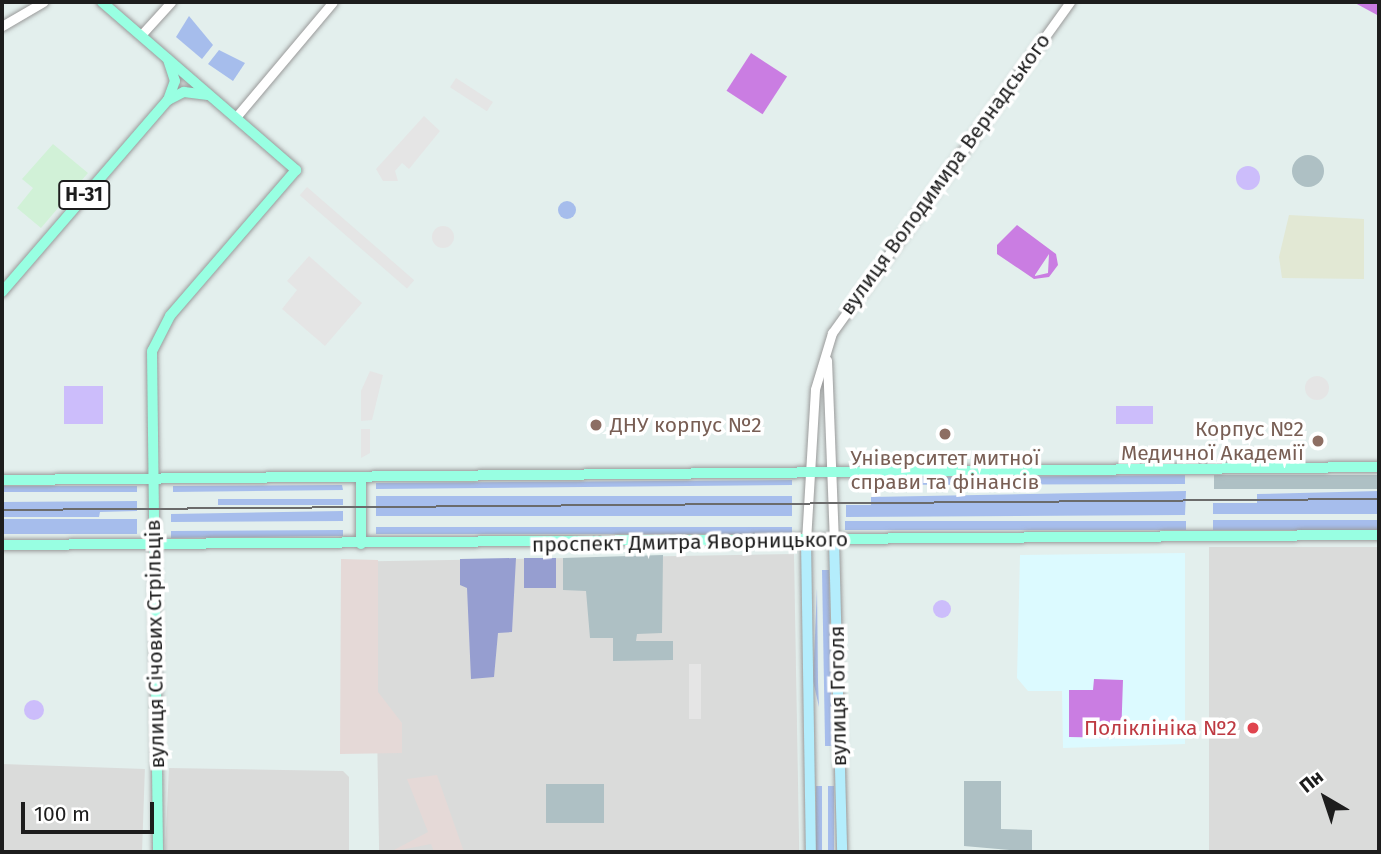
<!DOCTYPE html>
<html>
<head>
<meta charset="utf-8">
<style>
	body { margin:0 }
	#map { position:relative; width:1381px; height:854px; overflow:hidden; background:#e3efed; font-family:"Fira Sans",sans-serif }
	div>[style] { position:absolute }
	[style*='--x'] { left:calc(var(--x)*1px); top:calc(var(--y)*1px); width:calc(var(--w)*1px); rotate:calc(var(--a)*1deg) }
	.residential>* { inset:0; background:#dadbda; transform-origin:0 0 }
	.commercial>* { inset:0; background:#d1f1d7 }
	.industrial>* { inset:0; background:#e2e8d4 }
	.education>* { inset:0; background:#dcfaff }
	.construction>* { inset:0; background:#aec0c4; transform-origin:0 0 }
	.round { border-radius:50% }
	.grass>* { inset:0; background:#a6bdec; transform-origin:0 0 }
	.forest>* { inset:0; background:#969ed0; transform-origin:0 0 }
	.park>* { inset:0; background:#ccbdfb; transform-origin:0 0 }
	.pitch>* { inset:0; background:#ca7de2; transform-origin:0 0 }
	.parking>* { inset:0; background:#e5e5e5; transform-origin:0 0 }
	.plaza>* { inset:0; background:#e5d9d7 }
	.roads { filter:drop-shadow(0 0 2px #9a9a9a) drop-shadow(0 0 2px #9a9a9a) }
	.tertiary>* { height:9px; margin:-4.5px; padding:0 4.5px; transform-origin:4.5px; border-radius:4.5px; background:#fff }
	.secondary>* { height:10px; margin:-5px; padding:0 5px; transform-origin:5px; border-radius:5px; background:#b4edfc }
	.primary>* { height:10px; margin:-5px; padding:0 5px; transform-origin:5px; border-radius:5px; background:#98ffe2 }
	.tram>* { height:2px; margin:-1px; padding:0 1px; transform-origin:1px; border-radius:1px; background:#6b6b6b }
	.dots>* { width:19px; height:19px; translate:-50% -50%; box-sizing:border-box; border:4px solid #fff; border-radius:50% }
	span { translate:-50% -50%; white-space:nowrap; text-align:center; line-height:1.15; -webkit-text-stroke:7px #fff; paint-order:stroke }
	.shield-label span { padding:2px 5px; background:#fff; border:2px solid; border-radius:5px; -webkit-text-stroke-width:0 }
	.shield-label { font-size:19px; color:#1d1d1d; font-weight:700 }
	.street-label { font-size:21px; color:#1d1d1d }
	.education-label { font-size:21px; color:#785e54 }
	.left { translate:0 -50%; text-align:left }
	.right { translate:-100% -50%; text-align:right }
	.health-label { font-size:21px; color:#be3a42 }
	.frame { position:absolute; inset:0; border:4px solid #1d1d1d; pointer-events:none }
	.north { position:absolute; left:1290px; top:763px; width:70px; height:70px; -webkit-text-stroke:5px #fff; paint-order:stroke; rotate:321deg; font-size:19px; font-weight:700; line-height:28px; text-align:center; color:#1d1d1d }
	.north::after { content:''; display:block; margin:auto; width:24px; height:32px; background:#1d1d1d; clip-path:polygon(50% 0,100% 100%,50% 72%,0 100%) }
	.scale { position:absolute; left:21px; top:802px; width:133px; height:32px; box-sizing:border-box; border:4px solid #1d1d1d; border-top:0; padding-left:9px; font-size:21px; line-height:24px; white-space:nowrap; color:#1d1d1d; -webkit-text-stroke:5px #fff; paint-order:stroke }
</style>
</head>
<body>
<div id="map">
	<div class="residential">
		<i style="left:1379px;top:547px;width:305px;height:170px;rotate:90deg"></i>
		<i style="left:794px;top:554px;width:298px;height:420px;rotate:89deg"></i>
		<i style="left:2px;top:764px;width:143px;height:88px;rotate:2deg"></i>
		<i style="clip-path:polygon(169px 768px,343px 771px,349px 777px,349px 852px,165px 852px)"></i>
	</div>
	<div class="commercial">
		<i style="clip-path:polygon(53px 144px,88px 173px,41px 228px,17px 208px,33px 188px,22px 179px)"></i>
	</div>
	<div class="industrial">
		<i style="clip-path:polygon(1289px 215px,1364px 219px,1364px 279px,1282px 278px,1279px 257px)"></i>
	</div>
	<div class="education">
		<i style="clip-path:polygon(1185px 553px,1185px 744px,1063px 748px,1062px 691px,1028px 691px,1017px 678px,1020px 555px)"></i>
	</div>
	<div class="construction">
		<i class="round" style="left:1292px;top:155px;width:32px;height:32px"></i>
		<i style="left:1379px;top:475px;width:14px;height:165px;rotate:90deg"></i>
		<i style="clip-path:polygon(663px 555px,662px 633px,637px 634px,636px 641px,673px 641px,673px 660px,613px 661px,613px 638px,590px 638px,586px 591px,563px 590px,563px 558px)"></i>
		<i style="clip-path:polygon(964px 781px,1001px 781px,1001px 829px,1032px 830px,1032px 852px,964px 846px)"></i>
		<i style="left:546px;top:784px;width:58px;height:39px"></i>
	</div>
	<div class="grass">
		<i style="clip-path:polygon(189px 16px,213px 45px,202px 59px,176px 37px)"></i>
		<i style="clip-path:polygon(219px 50px,245px 63px,233px 81px,208px 64px)"></i>
		<i class="round" style="left:558px;top:201px;width:18px;height:18px"></i>
		<i style="clip-path:polygon(1185px 475px,1185px 484px,849px 485px,849px 478px)"></i>
		<i style="clip-path:polygon(792px 480px,792px 485px,376px 489px,376px 483px)"></i>
		<i style="clip-path:polygon(342px 485px,343px 490px,173px 492px,173px 486px)"></i>
		<i style="left:137px;top:486px;width:6px;height:135px;rotate:90deg"></i>
		<i style="clip-path:polygon(1186px 491px,1185px 515px,846px 517px,846px 505px,871px 505px,871px 497px)"></i>
		<i style="clip-path:polygon(1379px 491px,1379px 514px,1213px 514px,1213px 503px,1257px 503px,1257px 494px)"></i>
		<i style="left:792px;top:496px;width:20px;height:416px;rotate:90deg"></i>
		<i style="left:343px;top:499px;width:6px;height:125px;rotate:90deg"></i>
		<i style="clip-path:polygon(137px 501px,137px 511px,100px 512px,99px 517px,2px 517px,2px 502px)"></i>
		<i style="clip-path:polygon(343px 511px,343px 521px,171px 522px,171px 514px)"></i>
		<i style="left:2px;top:519px;width:135px;height:15px"></i>
		<i style="left:1213px;top:520px;width:166px;height:10px"></i>
		<i style="left:1186px;top:521px;width:9px;height:341px;rotate:90deg"></i>
		<i style="left:792px;top:527px;width:7px;height:416px;rotate:90deg"></i>
		<i style="clip-path:polygon(343px 530px,343px 536px,171px 538px,171px 531px)"></i>
		<i style="left:829px;top:570px;width:176px;height:7px;rotate:89deg"></i>
		<i style="clip-path:polygon(817px 588px,818px 682px,819px 707px,813px 681px)"></i>
		<i style="left:816px;top:786px;width:6px;height:66px"></i>
		<i style="left:828px;top:786px;width:6px;height:66px"></i>
	</div>
	<div class="forest">
		<i style="clip-path:polygon(516px 558px,512px 632px,498px 633px,494px 677px,471px 679px,467px 588px,460px 585px,460px 559px)"></i>
		<i style="left:524px;top:558px;width:32px;height:30px"></i>
	</div>
	<div class="park">
		<i class="round" style="left:1236px;top:166px;width:24px;height:24px"></i>
		<i style="left:64px;top:386px;width:39px;height:38px"></i>
		<i style="left:1116px;top:406px;width:37px;height:18px"></i>
		<i class="round" style="left:933px;top:600px;width:18px;height:18px"></i>
		<i class="round" style="left:24px;top:700px;width:20px;height:20px"></i>
	</div>
	<div class="pitch">
		<i style="clip-path:polygon(1379px 2px,1379px 16px,1355px 3px,1355px 2px)"></i>
		<i style="left:751px;top:53px;width:43px;height:45px;rotate:33deg"></i>
		<i style="clip-path:polygon(evenodd,1017px 225px,1056px 254px,1058px 265px,1049px 277px,1034px 279px,997px 254px,997px 245px,1017px 225px,1049px 254px,1048px 273px,1035px 276px,1035px 275px,1049px 254px)"></i>
		<i style="clip-path:polygon(1094px 679px,1123px 680px,1121px 738px,1069px 737px,1069px 690px,1093px 690px)"></i>
	</div>
	<div class="parking">
		<i style="left:456px;top:78px;width:44px;height:11px;rotate:33deg"></i>
		<i style="clip-path:polygon(424px 116px,440px 131px,409px 169px,402px 163px,395px 171px,398px 181px,383px 181px,376px 169px)"></i>
		<i style="left:307px;top:187px;width:142px;height:11px;rotate:41deg"></i>
		<i class="round" style="left:432px;top:226px;width:22px;height:22px"></i>
		<i style="clip-path:polygon(309px 256px,362px 303px,325px 346px,282px 309px,297px 290px,287px 281px)"></i>
		<i style="clip-path:polygon(370px 371px,383px 375px,372px 420px,361px 421px,361px 391px)"></i>
		<i class="round" style="left:1305px;top:376px;width:24px;height:24px"></i>
		<i style="clip-path:polygon(361px 429px,370px 429px,370px 453px,361px 458px)"></i>
		<i style="left:689px;top:664px;width:12px;height:55px"></i>
	</div>
	<div class="plaza">
		<i style="clip-path:polygon(341px 559px,378px 560px,378px 692px,402px 723px,402px 753px,340px 754px)"></i>
		<i style="clip-path:polygon(437px 775px,464px 852px,434px 852px,431px 844px,390px 852px,428px 832px,407px 779px)"></i>
	</div>
	<div class="roads">
		<div class="tertiary">
			<i style="--x:2;--y:26;--w:48;--a:-30.3"></i>
			<i style="--x:141;--y:35;--w:45;--a:-47.7"></i>
			<i style="--x:236;--y:117;--w:150;--a:-49.9"></i>
			<i style="--x:827;--y:360;--w:180;--a:87.8"></i>
			<i style="--x:806;--y:541;--w:152;--a:-86.6"></i>
			<i style="--x:815;--y:389;--w:59;--a:-73.1"></i>
			<i style="--x:832;--y:333;--w:408;--a:-54.3"></i>
		</div>
		<div class="secondary">
			<i style="--x:834;--y:540;--w:312;--a:88.5"></i>
			<i style="--x:806;--y:541;--w:311;--a:89.1"></i>
		</div>
		<div class="primary">
			<i style="--x:102;--y:2;--w:257;--a:40.9"></i>
			<i style="--x:296;--y:170;--w:193;--a:130.8"></i>
			<i style="--x:170;--y:316;--w:39;--a:117"></i>
			<i style="--x:152;--y:351;--w:501;--a:89.31"></i>
			<i style="--x:168;--y:100;--w:18;--a:-27"></i>
			<i style="--x:184;--y:92;--w:24;--a:7"></i>
			<i style="--x:2;--y:292;--w:254;--a:-49.2"></i>
			<i style="--x:168;--y:100;--w:20;--a:-70"></i>
			<i style="--x:175;--y:81;--w:23;--a:-108"></i>
			<i style="--x:361;--y:477;--w:67;--a:90"></i>
			<i style="--x:2;--y:480;--w:1377;--a:-0.54"></i>
			<i style="--x:2;--y:545;--w:1377;--a:-0.42"></i>
		</div>
	</div>
	<div class="tram">
		<i style="--x:2;--y:510;--w:1377;--a:-0.46"></i>
	</div>
	<div class="dots">
		<i style="left:596px;top:425px;background:#8d6e63"></i>
		<i style="left:945px;top:434px;background:#8d6e63"></i>
		<i style="left:1318px;top:441px;background:#8d6e63"></i>
		<i style="left:1253px;top:728px;background:#e0444e"></i>
	</div>
	<div class="shield-label">
		<span style="left:84px;top:195px">Н-31</span>
	</div>
	<div class="street-label">
		<span style="left:945px;top:174px;rotate:-54deg">вулиця Володимира Вернадського</span>
		<span style="left:690px;top:542px;rotate:-1deg">проспект Дмитра Яворницького</span>
		<span style="left:155px;top:644px;rotate:-91deg">вулиця Січових Стрільців</span>
		<span style="left:838px;top:696px;rotate:-91deg">вулиця Гоголя</span>
	</div>
	<div class="education-label">
		<span class="left" style="left:610px;top:425px">ДНУ корпус №2</span>
		<span class="right" style="left:1304px;top:441px">Корпус №2<br>Медичної Академії</span>
		<span style="left:945px;top:470px">Університет митної<br>справи та фінансів</span>
	</div>
	<div class="health-label">
		<span class="right" style="left:1237px;top:728px">Поліклініка №2</span>
	</div>
	<div class="frame"></div>
	<div class="north">Пн</div>
	<div class="scale">100 m</div>
</div>
</body>
</html>
